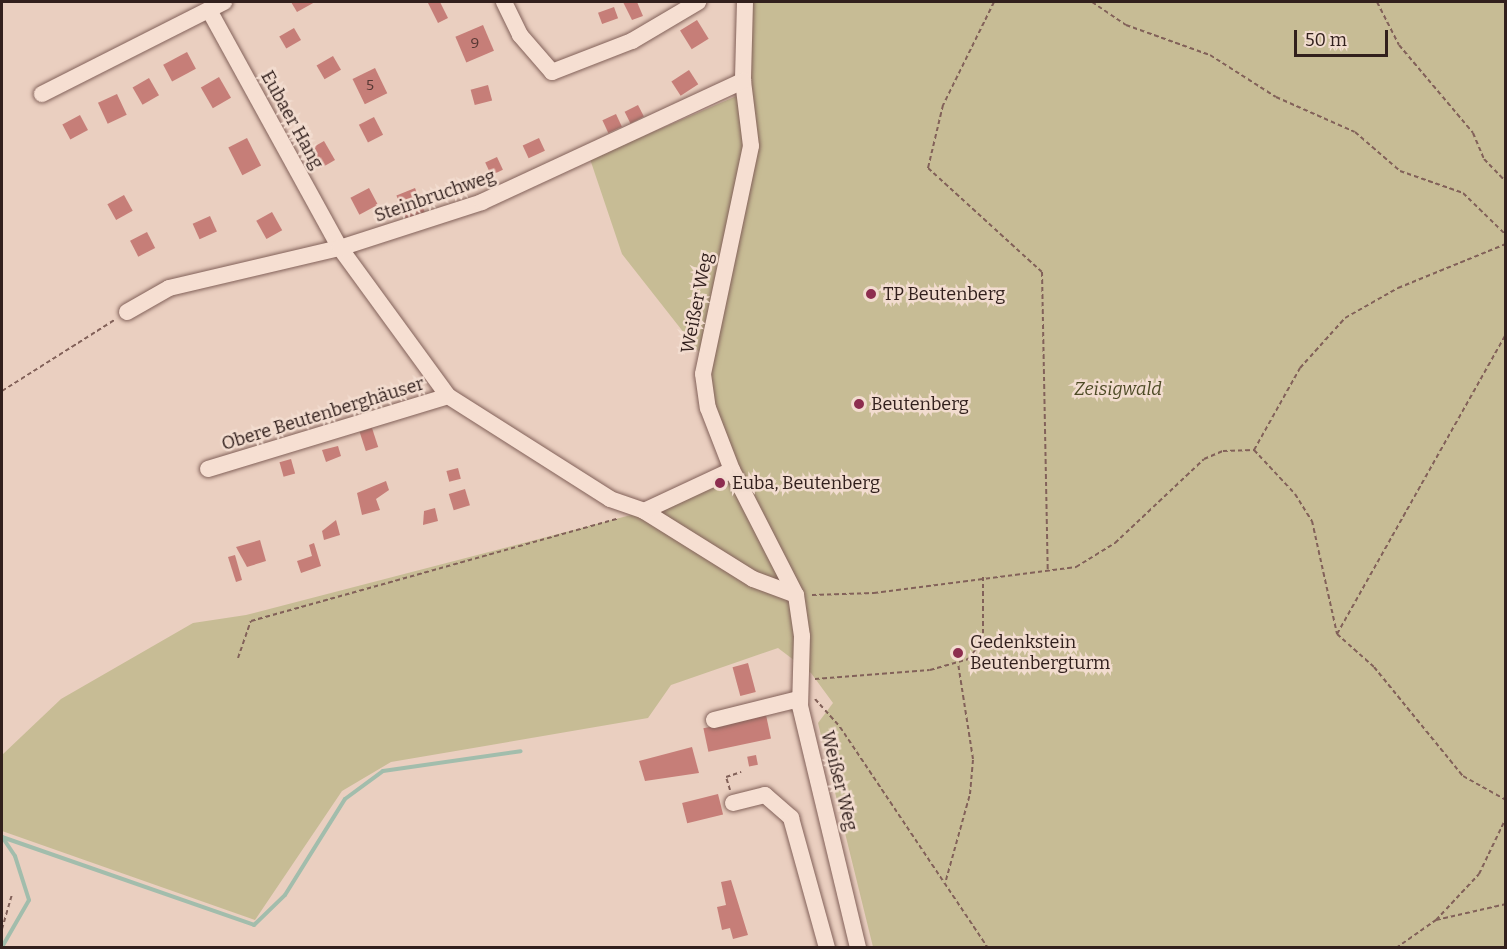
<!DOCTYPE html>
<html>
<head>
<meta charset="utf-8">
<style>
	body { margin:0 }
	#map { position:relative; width:1507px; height:949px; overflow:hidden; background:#eacfc0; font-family:Bitter,serif }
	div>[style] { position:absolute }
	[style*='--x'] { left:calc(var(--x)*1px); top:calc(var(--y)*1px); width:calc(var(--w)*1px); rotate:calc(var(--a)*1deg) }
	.green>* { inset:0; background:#c7bc95 }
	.stream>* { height:4px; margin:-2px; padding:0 2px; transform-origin:2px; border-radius:2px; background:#a2bdac }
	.building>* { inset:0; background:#c67e78; transform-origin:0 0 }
	.path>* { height:2px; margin-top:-1px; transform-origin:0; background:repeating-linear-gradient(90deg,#826159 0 4.5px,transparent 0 7.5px) }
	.roads { filter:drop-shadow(0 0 2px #826159) drop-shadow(0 0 2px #826159) }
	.minor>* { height:16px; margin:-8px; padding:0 8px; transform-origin:8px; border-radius:8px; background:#f6dfd2 }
	.dots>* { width:16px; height:16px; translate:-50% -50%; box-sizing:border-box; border:3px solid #f2dccf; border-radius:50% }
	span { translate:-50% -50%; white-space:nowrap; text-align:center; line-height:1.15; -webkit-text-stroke:5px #f2dccf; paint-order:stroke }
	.number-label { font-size:15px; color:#573834 }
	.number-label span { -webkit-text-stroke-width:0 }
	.street-label { font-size:18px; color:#32201d }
	.poi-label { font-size:18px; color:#32201d }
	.left { translate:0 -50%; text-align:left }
	.park-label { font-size:18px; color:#4d4a25; font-style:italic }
	.frame { position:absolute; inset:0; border:3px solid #32201d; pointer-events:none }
	.scale { position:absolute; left:1294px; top:30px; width:94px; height:27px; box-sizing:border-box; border:3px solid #32201d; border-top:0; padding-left:8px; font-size:18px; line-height:21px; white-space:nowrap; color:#32201d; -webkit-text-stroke:4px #f2dccf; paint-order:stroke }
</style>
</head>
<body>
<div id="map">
	<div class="green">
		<i style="clip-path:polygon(750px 2px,1505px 2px,1505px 947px,873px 947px,818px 723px,833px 703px,811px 673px,778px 648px,671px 685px,648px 718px,391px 762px,342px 791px,255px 920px,2px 831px,2px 755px,61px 699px,193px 623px,246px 615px,631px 515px,740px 470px,715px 413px,710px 366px,622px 254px,590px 159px,739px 95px)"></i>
	</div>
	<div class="stream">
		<i style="--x:2;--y:837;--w:267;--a:19.2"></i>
		<i style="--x:254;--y:925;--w:43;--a:-44.1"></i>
		<i style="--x:285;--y:895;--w:113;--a:-58"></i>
		<i style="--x:345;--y:799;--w:47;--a:-36.4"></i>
		<i style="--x:383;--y:771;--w:139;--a:-8.2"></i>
		<i style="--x:2;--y:947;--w:54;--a:-60.1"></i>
		<i style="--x:29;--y:900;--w:46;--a:-107.7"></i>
		<i style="--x:15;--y:856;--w:23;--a:-124"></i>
	</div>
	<div class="building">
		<i style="clip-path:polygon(291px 2px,315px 2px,297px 12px)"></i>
		<i style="clip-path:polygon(440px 2px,448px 18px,438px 23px,428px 3px)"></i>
		<i style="clip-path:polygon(623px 2px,637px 2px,643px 16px,632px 20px)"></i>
		<i style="left:614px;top:7px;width:12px;height:17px;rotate:70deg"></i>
		<i style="left:697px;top:20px;width:22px;height:20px;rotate:58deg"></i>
		<i style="left:483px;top:25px;width:28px;height:30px;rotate:67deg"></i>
		<i style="left:294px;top:28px;width:14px;height:17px;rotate:60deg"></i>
		<i style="left:187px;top:52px;width:19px;height:27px;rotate:62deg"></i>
		<i style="left:333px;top:56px;width:16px;height:19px;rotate:60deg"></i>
		<i style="left:375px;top:68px;width:28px;height:25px;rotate:64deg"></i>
		<i style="left:689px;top:70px;width:17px;height:21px;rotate:57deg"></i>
		<i style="left:219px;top:77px;width:24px;height:21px;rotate:60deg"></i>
		<i style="left:149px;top:78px;width:20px;height:19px;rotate:60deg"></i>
		<i style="left:488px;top:85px;width:16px;height:18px;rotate:75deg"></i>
		<i style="left:117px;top:94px;width:23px;height:21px;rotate:65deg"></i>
		<i style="left:638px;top:105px;width:13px;height:15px;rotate:63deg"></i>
		<i style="left:616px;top:114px;width:14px;height:15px;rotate:65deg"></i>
		<i style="left:80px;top:115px;width:17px;height:20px;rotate:62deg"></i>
		<i style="left:374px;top:117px;width:20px;height:17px;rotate:63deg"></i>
		<i style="left:247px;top:138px;width:31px;height:21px;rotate:63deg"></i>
		<i style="left:539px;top:138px;width:14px;height:18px;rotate:65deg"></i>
		<i style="left:324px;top:141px;width:22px;height:17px;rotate:60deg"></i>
		<i style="left:497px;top:157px;width:14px;height:13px;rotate:65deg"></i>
		<i style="left:369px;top:188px;width:19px;height:21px;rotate:62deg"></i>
		<i style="left:415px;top:188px;width:27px;height:20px;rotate:68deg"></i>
		<i style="left:124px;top:195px;width:18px;height:19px;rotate:61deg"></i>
		<i style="left:272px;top:212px;width:21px;height:18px;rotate:61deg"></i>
		<i style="left:210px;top:216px;width:17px;height:19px;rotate:66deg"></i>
		<i style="left:147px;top:232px;width:18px;height:19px;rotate:63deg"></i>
		<i style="left:372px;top:428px;width:20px;height:13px;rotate:72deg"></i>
		<i style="clip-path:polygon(338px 446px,341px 456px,326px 462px,322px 450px)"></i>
		<i style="left:291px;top:459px;width:15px;height:12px;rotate:74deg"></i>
		<i style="left:458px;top:468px;width:11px;height:12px;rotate:75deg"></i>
		<i style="clip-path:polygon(386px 481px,389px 490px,376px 499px,380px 510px,362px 515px,357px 493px)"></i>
		<i style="left:465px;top:489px;width:17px;height:17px;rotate:73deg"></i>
		<i style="clip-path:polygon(435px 508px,438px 521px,423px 525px,424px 511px)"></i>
		<i style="clip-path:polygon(336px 520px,340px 535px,324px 540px,322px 531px)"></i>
		<i style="clip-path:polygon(260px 540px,266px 561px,247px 567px,236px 547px)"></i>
		<i style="clip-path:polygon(314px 543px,321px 566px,301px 573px,297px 561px,312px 556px,309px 545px)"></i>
		<i style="clip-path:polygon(235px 555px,242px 580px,236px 582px,228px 557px)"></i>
		<i style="left:748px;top:663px;width:30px;height:16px;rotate:75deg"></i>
		<i style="left:766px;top:715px;width:24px;height:64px;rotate:78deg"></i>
		<i style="clip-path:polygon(692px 747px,699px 773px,645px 781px,639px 761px)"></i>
		<i style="left:756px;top:755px;width:10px;height:9px;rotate:79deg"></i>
		<i style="left:718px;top:794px;width:21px;height:37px;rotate:76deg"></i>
		<i style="clip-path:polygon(731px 880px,748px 935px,733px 939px,730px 928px,722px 930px,717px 907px,726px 905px,721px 882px)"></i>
	</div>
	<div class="path">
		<i style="--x:994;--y:2;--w:115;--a:116.3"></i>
		<i style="--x:943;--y:105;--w:65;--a:103.4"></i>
		<i style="--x:928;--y:168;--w:154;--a:42.4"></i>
		<i style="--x:1042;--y:272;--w:300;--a:88.9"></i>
		<i style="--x:1092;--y:2;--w:41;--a:34.1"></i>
		<i style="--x:1126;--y:25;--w:89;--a:19.7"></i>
		<i style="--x:1210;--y:55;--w:78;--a:32.5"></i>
		<i style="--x:1276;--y:97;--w:86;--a:23.9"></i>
		<i style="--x:1355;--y:132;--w:60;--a:40.9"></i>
		<i style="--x:1400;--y:171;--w:67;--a:19.2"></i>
		<i style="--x:1463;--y:193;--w:60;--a:44.3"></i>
		<i style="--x:1377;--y:2;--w:48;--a:62.9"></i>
		<i style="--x:1399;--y:45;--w:115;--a:49.9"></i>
		<i style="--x:1473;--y:133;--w:28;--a:67"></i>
		<i style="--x:1484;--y:159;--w:32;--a:46"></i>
		<i style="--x:2;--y:391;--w:135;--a:-32.3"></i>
		<i style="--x:1254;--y:450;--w:60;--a:47"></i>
		<i style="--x:1295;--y:494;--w:32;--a:58"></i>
		<i style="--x:1312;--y:521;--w:116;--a:77.5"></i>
		<i style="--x:1337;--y:634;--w:50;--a:41.7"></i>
		<i style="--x:1374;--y:667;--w:141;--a:50.8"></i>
		<i style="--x:1463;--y:776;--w:49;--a:29.2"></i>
		<i style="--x:812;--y:595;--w:62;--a:-1.8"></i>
		<i style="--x:874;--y:593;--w:204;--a:-7.3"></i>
		<i style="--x:1076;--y:567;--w:46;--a:-31.6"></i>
		<i style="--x:1115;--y:543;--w:122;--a:-43.3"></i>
		<i style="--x:1204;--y:459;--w:21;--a:-23"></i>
		<i style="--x:1223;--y:451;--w:31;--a:-2"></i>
		<i style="--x:1254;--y:450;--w:94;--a:-60.7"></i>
		<i style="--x:1300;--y:368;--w:67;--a:-48"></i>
		<i style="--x:1345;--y:318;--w:61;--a:-29.5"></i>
		<i style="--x:1398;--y:288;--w:117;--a:-22.2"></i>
		<i style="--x:1337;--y:634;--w:344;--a:-60.6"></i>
		<i style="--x:238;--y:658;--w:39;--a:-71"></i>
		<i style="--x:251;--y:621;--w:382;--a:-15.6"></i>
		<i style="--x:815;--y:679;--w:115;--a:-4.5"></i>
		<i style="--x:930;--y:670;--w:40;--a:-16"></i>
		<i style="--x:968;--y:659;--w:23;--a:-50"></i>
		<i style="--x:983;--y:641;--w:64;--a:-90"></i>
		<i style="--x:815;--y:699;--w:38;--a:48"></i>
		<i style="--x:840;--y:727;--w:266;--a:56.2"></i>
		<i style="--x:730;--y:790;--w:14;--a:-107"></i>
		<i style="--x:726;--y:777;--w:16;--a:-18"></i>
		<i style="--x:946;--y:880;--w:89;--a:-74.4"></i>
		<i style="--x:970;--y:794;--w:35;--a:-85"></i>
		<i style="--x:973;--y:759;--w:97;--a:-98.9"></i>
		<i style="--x:1436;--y:920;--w:63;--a:-46.9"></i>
		<i style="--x:1479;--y:874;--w:62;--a:-64.3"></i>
		<i style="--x:2;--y:929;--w:37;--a:-74"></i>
		<i style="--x:1396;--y:948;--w:49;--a:-35"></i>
		<i style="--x:1436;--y:920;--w:72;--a:-12.9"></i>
	</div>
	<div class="roads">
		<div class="minor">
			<i style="--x:504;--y:2;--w:37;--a:64"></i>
			<i style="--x:520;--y:35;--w:49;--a:49.1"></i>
			<i style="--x:552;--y:72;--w:86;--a:-21.2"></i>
			<i style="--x:632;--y:41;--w:77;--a:-30.6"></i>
			<i style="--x:745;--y:2;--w:79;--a:91.5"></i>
			<i style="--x:743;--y:81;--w:65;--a:83"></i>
			<i style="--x:751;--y:146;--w:233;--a:101.9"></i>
			<i style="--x:703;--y:374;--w:34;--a:82"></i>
			<i style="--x:708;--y:408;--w:66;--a:68.8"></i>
			<i style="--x:732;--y:470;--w:140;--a:62.9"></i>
			<i style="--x:796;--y:595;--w:41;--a:81.7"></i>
			<i style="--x:802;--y:636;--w:70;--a:91.6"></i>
			<i style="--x:800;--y:706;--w:249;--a:76.5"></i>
			<i style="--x:209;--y:10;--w:272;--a:61.2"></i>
			<i style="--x:340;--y:248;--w:183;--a:53.9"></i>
			<i style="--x:448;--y:396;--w:192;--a:32.4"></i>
			<i style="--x:610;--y:499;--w:36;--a:19"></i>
			<i style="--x:644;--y:511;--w:128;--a:32"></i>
			<i style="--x:753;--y:579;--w:46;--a:20.4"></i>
			<i style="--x:42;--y:94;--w:204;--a:-26.8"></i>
			<i style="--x:127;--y:312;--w:48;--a:-29.7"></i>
			<i style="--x:169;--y:288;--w:176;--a:-13.2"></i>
			<i style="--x:340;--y:248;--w:149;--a:-17.9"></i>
			<i style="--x:482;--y:202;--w:288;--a:-24.9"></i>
			<i style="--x:208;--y:469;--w:251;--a:-16.9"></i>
			<i style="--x:644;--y:511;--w:97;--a:-25"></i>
			<i style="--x:714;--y:720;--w:88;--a:-13.9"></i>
			<i style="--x:733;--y:803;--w:33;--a:-14"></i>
			<i style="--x:765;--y:795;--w:35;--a:41"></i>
			<i style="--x:791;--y:818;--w:135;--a:74.5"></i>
		</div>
	</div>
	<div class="dots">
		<i style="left:871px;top:294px;background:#8d2d4f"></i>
		<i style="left:859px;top:404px;background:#8d2d4f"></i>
		<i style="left:720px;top:483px;background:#8d2d4f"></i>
		<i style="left:958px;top:653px;background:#8d2d4f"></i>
	</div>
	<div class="number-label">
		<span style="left:475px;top:44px">9</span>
		<span style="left:370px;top:86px">5</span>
	</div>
	<div class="street-label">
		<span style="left:292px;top:120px;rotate:61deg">Eubaer Hang</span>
		<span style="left:435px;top:196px;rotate:-19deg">Steinbruchweg</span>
		<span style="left:697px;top:303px;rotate:-79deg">Weißer Weg</span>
		<span style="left:323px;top:414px;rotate:-17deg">Obere Beutenberghäuser</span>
		<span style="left:839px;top:781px;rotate:76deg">Weißer Weg</span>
	</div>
	<div class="poi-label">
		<span class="left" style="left:883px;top:294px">TP Beutenberg</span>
		<span class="left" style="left:871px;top:404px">Beutenberg</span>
		<span class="left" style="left:732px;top:483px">Euba, Beutenberg</span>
		<span class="left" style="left:970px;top:653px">Gedenkstein<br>Beutenbergturm</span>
	</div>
	<div class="park-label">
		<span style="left:1118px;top:389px">Zeisigwald</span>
	</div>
	<div class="frame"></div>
	<div class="scale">50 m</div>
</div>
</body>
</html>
